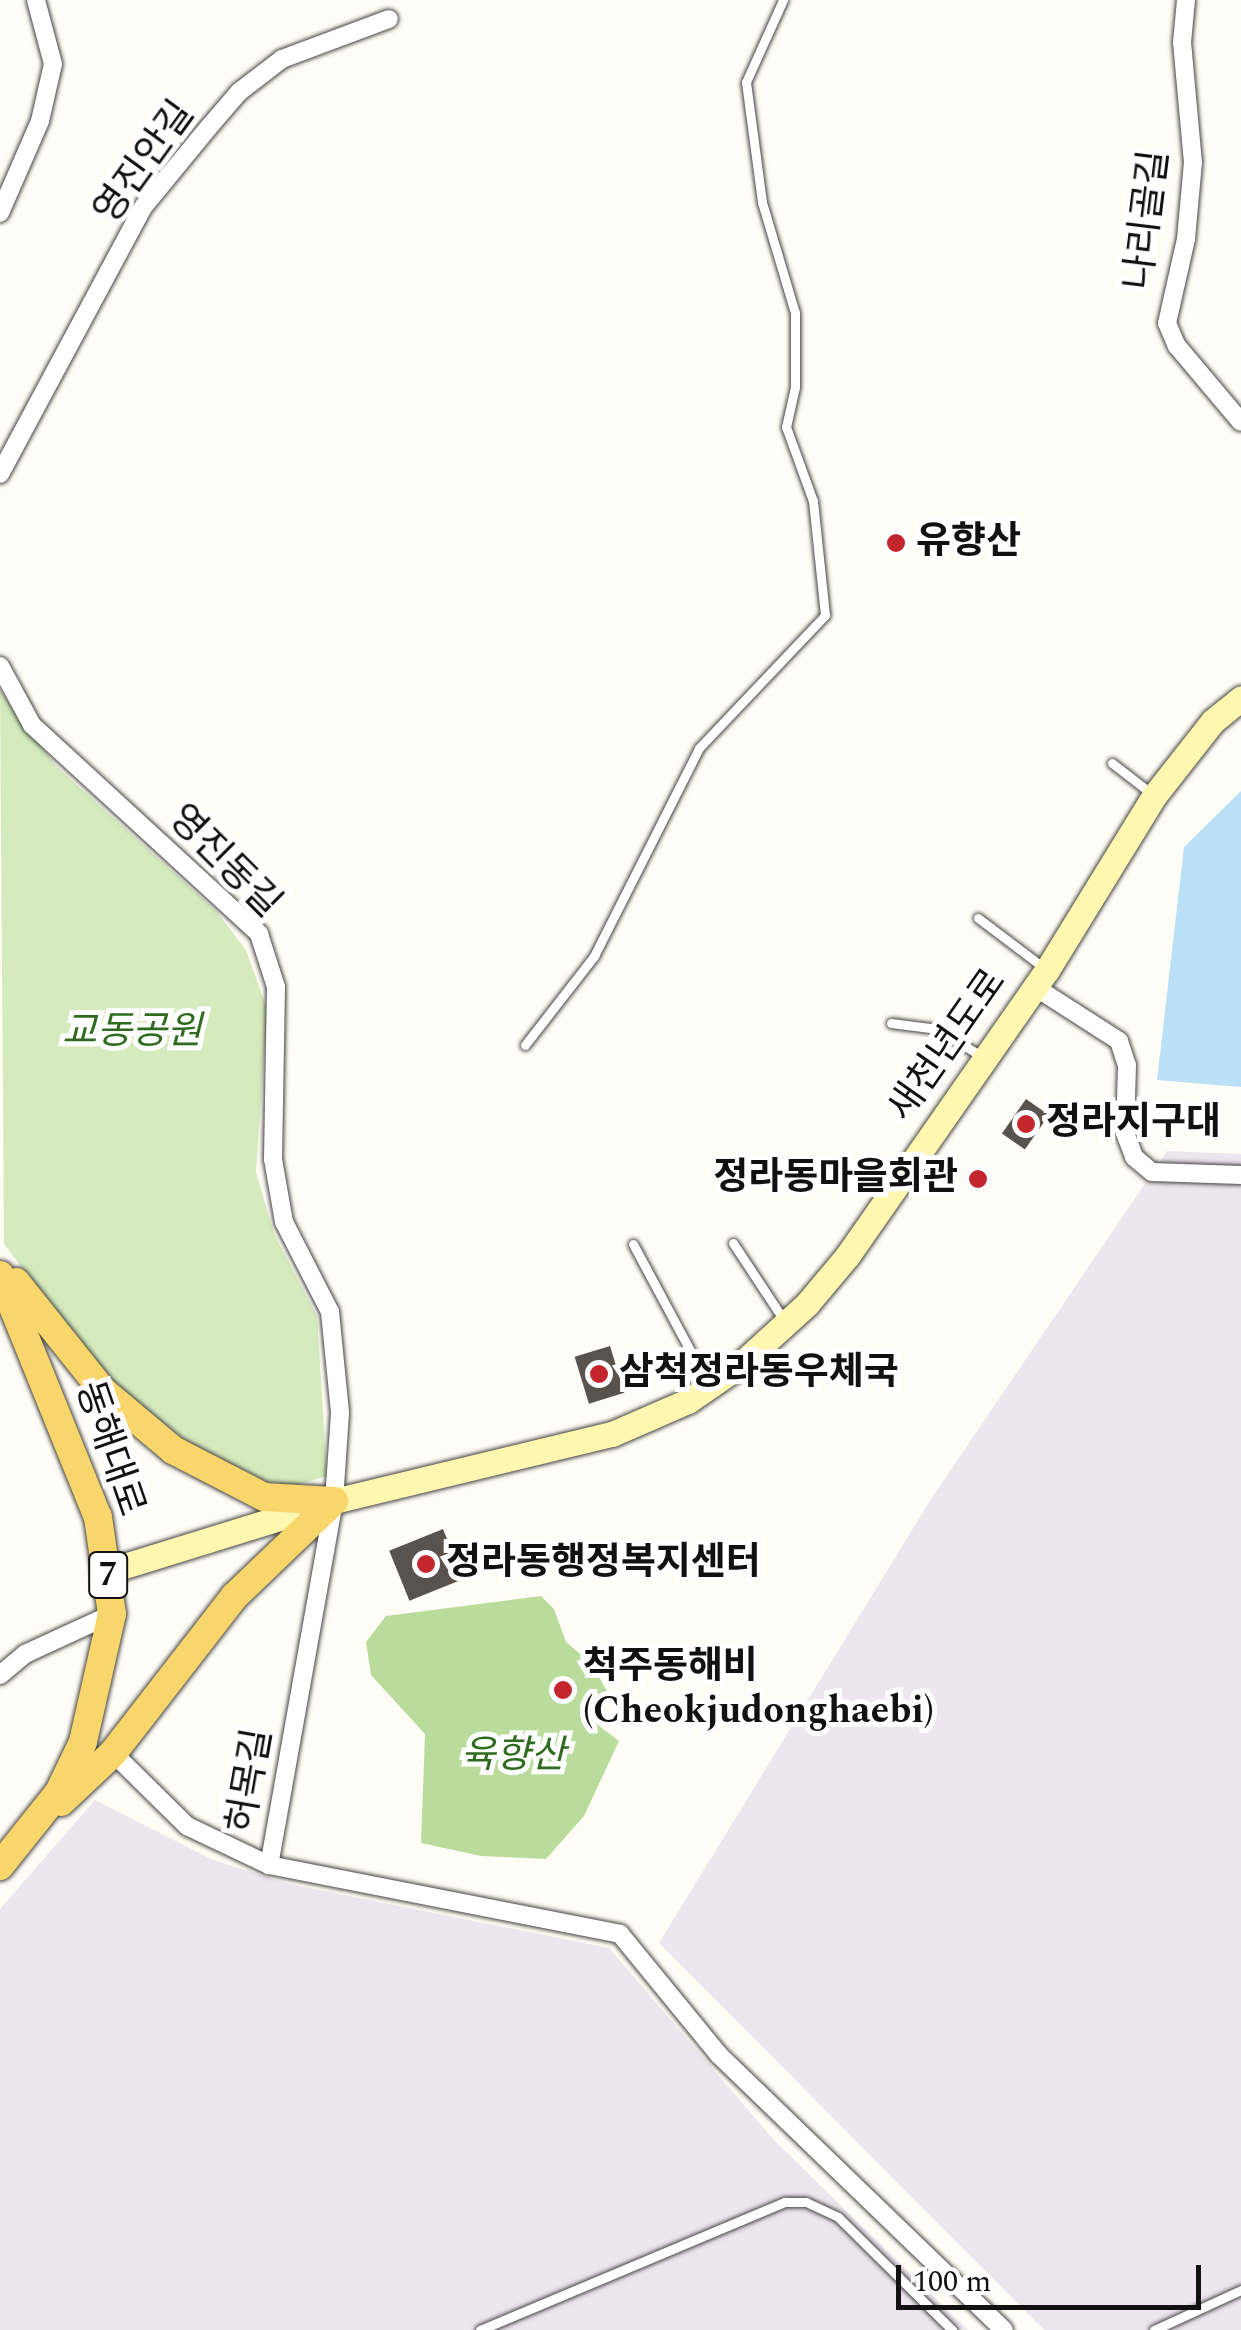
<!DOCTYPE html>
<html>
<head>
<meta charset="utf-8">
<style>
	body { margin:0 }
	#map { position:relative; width:1241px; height:2330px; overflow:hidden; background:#fffdf5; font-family:Spectral,"Noto Sans KR",serif }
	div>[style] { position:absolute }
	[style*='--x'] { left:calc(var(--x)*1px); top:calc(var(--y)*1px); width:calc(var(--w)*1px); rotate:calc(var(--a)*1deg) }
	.industrial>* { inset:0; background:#eee6ef }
	.green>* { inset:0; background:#d5ebbd }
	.forest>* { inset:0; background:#b9dc9c }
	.water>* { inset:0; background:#b9e0f7 }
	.building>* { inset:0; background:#5a524d; transform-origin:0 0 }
	.roads { filter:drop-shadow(0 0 2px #444) drop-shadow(0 0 2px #444) }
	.lane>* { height:9px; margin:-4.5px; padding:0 4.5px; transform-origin:4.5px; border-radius:4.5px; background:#fff }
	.street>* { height:18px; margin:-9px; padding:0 9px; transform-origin:9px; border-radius:9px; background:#fff }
	.secondary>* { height:25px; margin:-12.5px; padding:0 12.5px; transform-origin:12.5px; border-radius:12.5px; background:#fff6b0 }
	.primary>* { height:28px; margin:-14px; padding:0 14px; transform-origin:14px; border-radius:14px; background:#f9d66b }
	.dots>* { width:28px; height:28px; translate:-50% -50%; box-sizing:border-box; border:5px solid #fff; border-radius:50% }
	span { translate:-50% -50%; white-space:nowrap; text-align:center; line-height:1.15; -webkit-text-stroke:10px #fff; paint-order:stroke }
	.shield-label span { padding:2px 8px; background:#fff; border:2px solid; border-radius:8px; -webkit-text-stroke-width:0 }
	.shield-label { font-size:35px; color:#111; font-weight:700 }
	.street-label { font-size:38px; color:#111 }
	.poi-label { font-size:38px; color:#111; font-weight:700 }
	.left { translate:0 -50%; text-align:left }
	.right { translate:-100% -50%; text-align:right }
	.park-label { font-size:38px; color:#2f6b1f; font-style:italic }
	.scale { position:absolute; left:896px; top:2265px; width:305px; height:45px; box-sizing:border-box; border:5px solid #111; border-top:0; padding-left:12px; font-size:30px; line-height:35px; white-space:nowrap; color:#111; -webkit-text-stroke:8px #fff; paint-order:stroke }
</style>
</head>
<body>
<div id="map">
	<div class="industrial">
		<i style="clip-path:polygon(1167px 1151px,1241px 1154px,1241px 2330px,1044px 2330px,659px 1943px,931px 1499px)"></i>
		<i style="clip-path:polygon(95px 1800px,213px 1860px,289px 1884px,609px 1948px,775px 2141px,968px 2330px,0 2330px,0 1909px)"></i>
	</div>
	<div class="green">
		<i style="clip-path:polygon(0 691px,56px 766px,216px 911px,246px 950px,267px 1009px,256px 1172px,274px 1234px,317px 1316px,327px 1476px,291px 1487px,253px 1478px,200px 1451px,107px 1380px,4px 1244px)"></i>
	</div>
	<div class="forest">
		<i style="clip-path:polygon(541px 1596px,554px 1609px,566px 1642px,592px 1664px,608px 1693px,594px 1722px,619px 1741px,584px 1816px,546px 1859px,481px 1856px,421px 1843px,425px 1734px,371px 1675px,366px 1642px,386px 1616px)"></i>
	</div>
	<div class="water">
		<i style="clip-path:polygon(1241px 791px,1241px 1087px,1157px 1080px,1184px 847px)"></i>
	</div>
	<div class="building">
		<i style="left:1026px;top:1099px;width:28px;height:42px;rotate:35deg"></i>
		<i style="left:610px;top:1346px;width:49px;height:37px;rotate:73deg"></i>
		<i style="left:443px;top:1529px;width:54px;height:58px;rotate:68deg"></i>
	</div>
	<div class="roads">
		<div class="lane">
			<i style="--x:1112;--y:763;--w:51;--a:37.8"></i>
			<i style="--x:978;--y:918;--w:83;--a:37.1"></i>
			<i style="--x:891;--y:1023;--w:47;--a:7.3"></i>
			<i style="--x:938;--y:1029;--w:51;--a:32.1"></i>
			<i style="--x:525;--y:1045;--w:113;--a:-52.2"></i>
			<i style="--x:594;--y:956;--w:233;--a:-63.2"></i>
			<i style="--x:699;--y:748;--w:183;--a:-46.5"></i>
			<i style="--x:825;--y:615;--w:115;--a:-96"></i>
			<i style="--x:813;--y:501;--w:79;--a:-110"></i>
			<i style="--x:786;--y:427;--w:41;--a:-77.3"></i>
			<i style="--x:795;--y:387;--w:74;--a:-90"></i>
			<i style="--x:795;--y:313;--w:116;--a:-106.6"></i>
			<i style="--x:762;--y:202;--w:121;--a:-97.6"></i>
			<i style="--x:746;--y:82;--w:90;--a:-65.7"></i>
			<i style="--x:733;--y:1243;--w:95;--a:56.6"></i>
			<i style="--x:633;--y:1244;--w:159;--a:61.8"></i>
			<i style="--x:480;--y:2330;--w:331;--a:-22.8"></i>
			<i style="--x:785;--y:2202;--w:21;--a:0"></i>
			<i style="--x:806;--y:2202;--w:35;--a:25"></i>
			<i style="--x:838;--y:2217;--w:161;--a:44.7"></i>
			<i style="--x:1154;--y:2330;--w:96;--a:-24.7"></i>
		</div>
		<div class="street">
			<i style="--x:1186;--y:0;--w:42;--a:95.4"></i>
			<i style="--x:1182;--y:42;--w:121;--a:84.8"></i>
			<i style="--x:1193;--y:162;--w:77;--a:95.2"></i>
			<i style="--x:1186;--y:239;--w:86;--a:102.7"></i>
			<i style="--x:1167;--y:323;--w:25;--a:67"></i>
			<i style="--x:1177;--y:346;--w:99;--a:49.9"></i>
			<i style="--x:0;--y:213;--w:100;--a:-66.5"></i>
			<i style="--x:40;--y:121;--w:58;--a:-77.2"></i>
			<i style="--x:53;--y:64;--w:66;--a:-104.9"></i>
			<i style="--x:0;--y:474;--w:304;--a:-61.8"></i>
			<i style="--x:144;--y:206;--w:102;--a:-50.6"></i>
			<i style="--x:209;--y:127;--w:46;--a:-49.4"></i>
			<i style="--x:239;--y:92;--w:54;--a:-37.5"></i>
			<i style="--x:282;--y:59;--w:114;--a:-20.5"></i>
			<i style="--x:0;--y:666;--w:67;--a:61.5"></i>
			<i style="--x:32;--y:725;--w:309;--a:42.6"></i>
			<i style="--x:259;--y:934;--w:56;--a:72.2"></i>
			<i style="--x:276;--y:987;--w:172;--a:91"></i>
			<i style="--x:273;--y:1159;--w:64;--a:80.1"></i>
			<i style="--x:284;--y:1222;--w:101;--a:62.9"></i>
			<i style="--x:330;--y:1312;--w:101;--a:84.3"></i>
			<i style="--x:340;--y:1413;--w:88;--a:93.9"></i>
			<i style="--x:334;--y:1501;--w:370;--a:100.1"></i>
			<i style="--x:269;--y:1865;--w:358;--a:11.1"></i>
			<i style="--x:620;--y:1934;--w:156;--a:50.7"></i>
			<i style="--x:719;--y:2055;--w:396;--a:44"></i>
			<i style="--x:1035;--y:987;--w:100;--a:32.7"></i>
			<i style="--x:1119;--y:1041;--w:25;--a:72"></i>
			<i style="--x:1127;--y:1065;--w:68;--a:91.7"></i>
			<i style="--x:1125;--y:1133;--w:26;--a:69"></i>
			<i style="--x:1134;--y:1157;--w:23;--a:40"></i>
			<i style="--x:1152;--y:1172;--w:89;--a:1.9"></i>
			<i style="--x:0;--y:1675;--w:33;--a:-40"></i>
			<i style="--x:25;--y:1654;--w:96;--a:-24.7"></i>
			<i style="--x:113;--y:1753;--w:104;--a:44.6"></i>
			<i style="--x:187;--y:1826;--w:91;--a:25.4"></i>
		</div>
		<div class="secondary">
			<i style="--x:108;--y:1571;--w:237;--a:-17.2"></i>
			<i style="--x:334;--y:1501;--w:286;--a:-13.6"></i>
			<i style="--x:612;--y:1434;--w:83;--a:-23.5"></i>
			<i style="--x:688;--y:1401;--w:63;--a:-34.7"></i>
			<i style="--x:740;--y:1365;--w:91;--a:-42.3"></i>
			<i style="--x:807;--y:1304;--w:64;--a:-50.1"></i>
			<i style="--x:848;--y:1255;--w:348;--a:-55.1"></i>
			<i style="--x:1047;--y:970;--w:204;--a:-58.4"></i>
			<i style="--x:1154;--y:796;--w:95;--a:-51.8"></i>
			<i style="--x:1213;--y:721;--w:36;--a:-39"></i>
		</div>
		<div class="primary">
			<i style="--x:0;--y:1275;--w:261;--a:68"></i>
			<i style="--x:98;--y:1517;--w:98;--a:81.8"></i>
			<i style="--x:112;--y:1614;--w:131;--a:102.8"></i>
			<i style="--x:83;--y:1742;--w:55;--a:115.6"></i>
			<i style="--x:59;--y:1792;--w:95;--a:128.6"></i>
			<i style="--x:16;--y:1282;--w:139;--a:51.4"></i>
			<i style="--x:103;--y:1391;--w:92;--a:40.1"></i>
			<i style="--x:173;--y:1450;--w:102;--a:27.3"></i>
			<i style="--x:264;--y:1497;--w:70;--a:3.3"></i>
			<i style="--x:61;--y:1802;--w:71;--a:-43.3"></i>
			<i style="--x:113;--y:1753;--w:199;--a:-52.2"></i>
			<i style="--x:235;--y:1596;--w:137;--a:-43.8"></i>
		</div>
	</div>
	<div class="dots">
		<i style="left:896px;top:543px;background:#c4262e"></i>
		<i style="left:1026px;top:1124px;background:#c4262e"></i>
		<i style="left:978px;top:1179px;background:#c4262e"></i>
		<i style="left:599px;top:1374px;background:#c4262e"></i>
		<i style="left:426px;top:1564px;background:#c4262e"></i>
		<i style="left:563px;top:1690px;background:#c4262e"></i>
	</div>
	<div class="shield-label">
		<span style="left:108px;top:1575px">7</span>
	</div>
	<div class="street-label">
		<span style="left:145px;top:163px;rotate:-54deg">영진안길</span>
		<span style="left:1148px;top:220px;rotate:-83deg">나리골길</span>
		<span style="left:224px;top:862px;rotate:45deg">영진동길</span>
		<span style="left:948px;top:1046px;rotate:-55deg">새천년도로</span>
		<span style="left:109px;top:1449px;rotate:71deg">동해대로</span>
		<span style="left:251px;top:1781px;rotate:-80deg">허목길</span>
	</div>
	<div class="poi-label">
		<span class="left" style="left:916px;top:543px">유향산</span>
		<span class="left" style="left:1046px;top:1124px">정라지구대</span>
		<span class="right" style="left:958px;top:1179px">정라동마을회관</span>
		<span class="left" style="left:619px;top:1374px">삼척정라동우체국</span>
		<span class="left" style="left:446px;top:1564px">정라동행정복지센터</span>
		<span class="left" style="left:583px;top:1690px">척주동해비<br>(Cheokjudonghaebi)</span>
	</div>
	<div class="park-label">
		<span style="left:132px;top:1033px">교동공원</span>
		<span style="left:513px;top:1757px">육향산</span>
	</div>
	<div class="scale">100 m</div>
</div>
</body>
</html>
